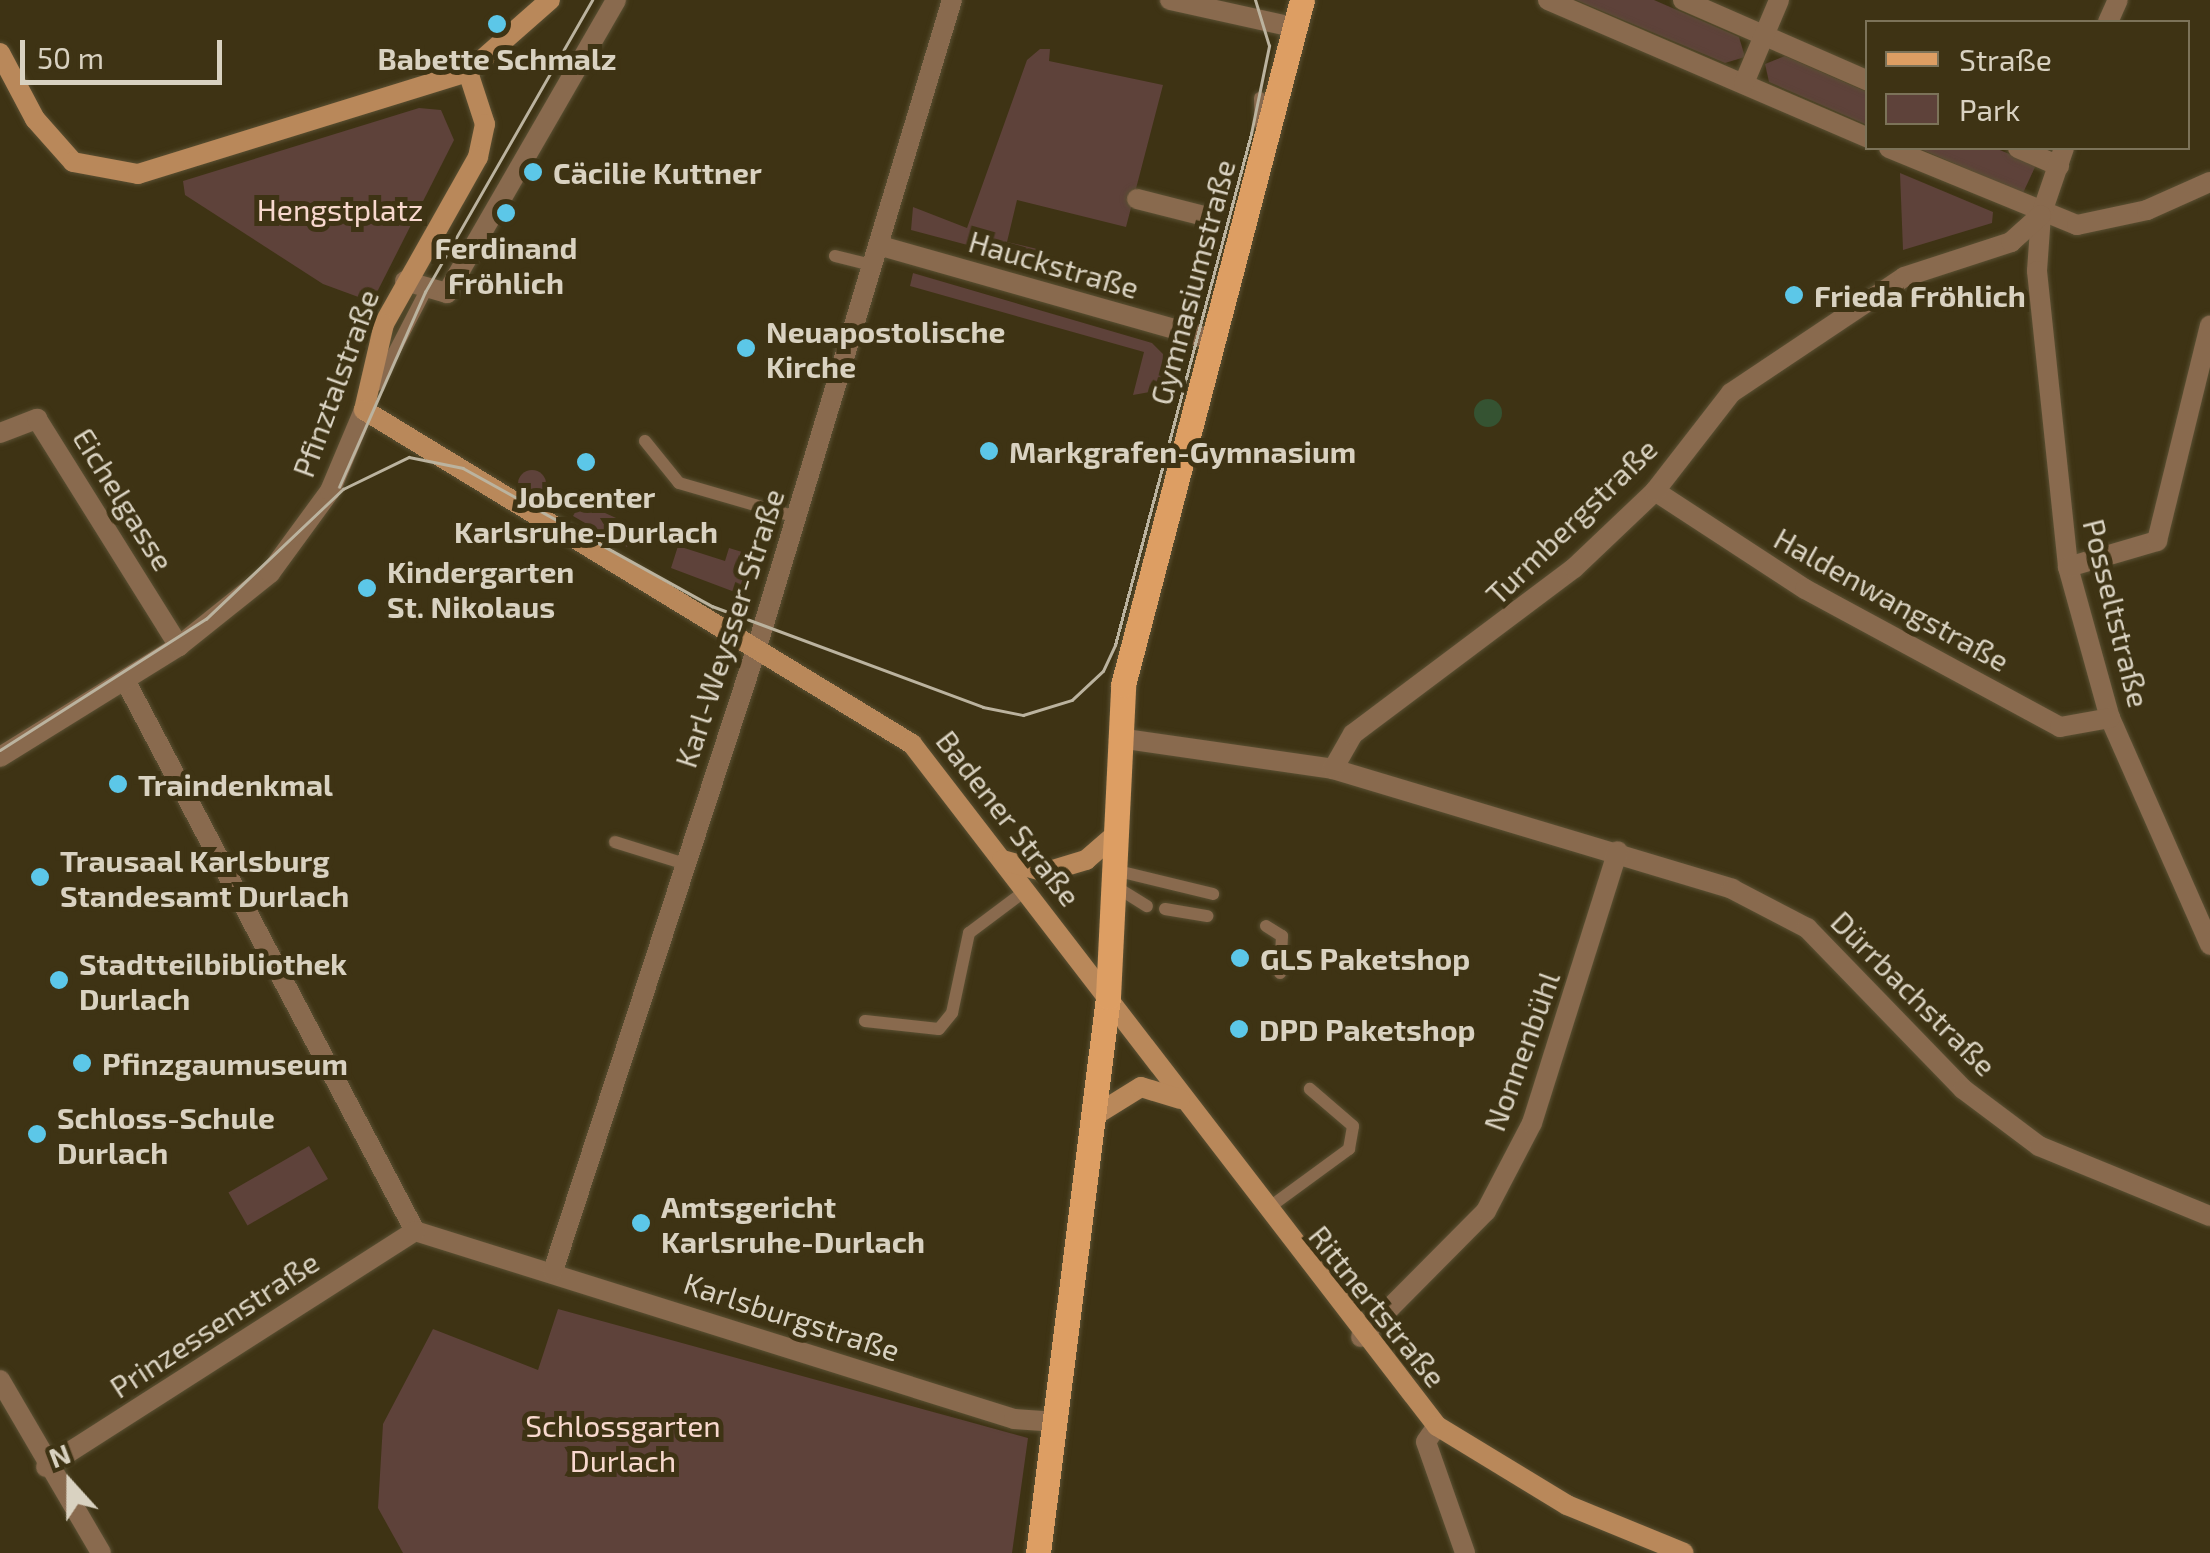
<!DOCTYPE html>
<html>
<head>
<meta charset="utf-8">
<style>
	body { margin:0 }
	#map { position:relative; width:2210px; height:1553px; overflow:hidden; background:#3e3314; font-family:"Exo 2",sans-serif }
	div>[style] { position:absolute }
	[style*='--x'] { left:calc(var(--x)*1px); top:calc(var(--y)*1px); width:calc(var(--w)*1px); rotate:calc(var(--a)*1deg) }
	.green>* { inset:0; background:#5e423a; transform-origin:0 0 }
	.round { border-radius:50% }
	.water>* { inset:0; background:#355332 }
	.roads { filter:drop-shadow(0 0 2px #5a5033) drop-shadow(0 0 2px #5a5033) }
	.lane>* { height:12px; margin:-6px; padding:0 6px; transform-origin:6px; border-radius:6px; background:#896a4e }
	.street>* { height:20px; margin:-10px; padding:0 10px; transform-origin:10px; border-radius:10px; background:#896a4e }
	.secondary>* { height:20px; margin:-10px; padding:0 10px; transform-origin:10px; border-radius:10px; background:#b9885a }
	.primary>* { height:25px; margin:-12.5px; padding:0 12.5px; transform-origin:12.5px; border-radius:12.5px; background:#dd9e63 }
	.tram>* { height:2.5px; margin:-1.25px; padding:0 1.25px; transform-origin:1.25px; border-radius:1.25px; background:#bbb39f }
	.dots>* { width:28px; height:28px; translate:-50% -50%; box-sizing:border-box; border:5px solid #3e3314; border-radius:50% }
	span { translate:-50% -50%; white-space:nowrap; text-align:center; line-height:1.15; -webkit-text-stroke:10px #3e3314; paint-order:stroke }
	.poi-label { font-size:30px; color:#d9d2c1; font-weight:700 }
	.left { translate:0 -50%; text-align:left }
	.park-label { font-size:30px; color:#f8d8ce }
	.street-label { font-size:30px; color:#d9d2c1 }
	.legend { position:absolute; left:1865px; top:20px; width:325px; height:130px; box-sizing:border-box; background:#3e3314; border:2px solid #7c7359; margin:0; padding:12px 18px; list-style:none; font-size:30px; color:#d9d2c1 }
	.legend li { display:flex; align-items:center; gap:20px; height:50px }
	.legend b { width:50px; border:2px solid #7c7359 }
	.north { position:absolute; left:20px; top:1433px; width:100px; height:100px; -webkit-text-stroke:8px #3e3314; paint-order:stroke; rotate:339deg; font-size:28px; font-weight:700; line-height:40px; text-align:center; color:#d9d2c1 }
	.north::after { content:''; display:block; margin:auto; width:35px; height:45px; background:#d9d2c1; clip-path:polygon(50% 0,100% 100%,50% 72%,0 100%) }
	.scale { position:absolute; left:20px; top:40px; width:202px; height:45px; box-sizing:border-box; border:5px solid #d9d2c1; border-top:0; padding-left:12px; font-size:30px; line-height:35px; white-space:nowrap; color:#d9d2c1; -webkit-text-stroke:8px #3e3314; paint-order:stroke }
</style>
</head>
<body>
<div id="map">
	<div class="green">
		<i style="clip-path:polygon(1576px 0,1654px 0,1739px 37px,1745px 57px,1725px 63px)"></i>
		<i style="clip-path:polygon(1040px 49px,1050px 49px,1049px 61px,1163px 85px,1126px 227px,1017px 200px,1007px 242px,1046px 251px,1043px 265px,911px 230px,913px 207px,967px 228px,1027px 60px)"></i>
		<i style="clip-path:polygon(1785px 56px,1867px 92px,1867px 125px,1769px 82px,1765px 64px)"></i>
		<i style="clip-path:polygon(419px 108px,441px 110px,454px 140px,372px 302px,323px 284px,185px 195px,183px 181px)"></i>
		<i style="clip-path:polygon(1918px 148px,1995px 148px,2036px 165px,2023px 193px)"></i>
		<i style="clip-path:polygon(1900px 173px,1993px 212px,1992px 223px,1903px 250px)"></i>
		<i style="clip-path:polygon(913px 273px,1152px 343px,1163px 354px,1161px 390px,1133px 395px,1144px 352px,910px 286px)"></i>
		<i class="round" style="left:518px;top:470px;width:28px;height:28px"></i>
		<i style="clip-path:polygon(581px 502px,638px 528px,627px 547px,573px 516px)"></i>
		<i style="clip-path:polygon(678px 546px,725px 561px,729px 548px,752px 555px,740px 594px,671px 568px)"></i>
		<i style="left:309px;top:1146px;width:38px;height:93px;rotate:60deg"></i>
		<i style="clip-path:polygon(558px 1309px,1028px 1438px,1012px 1553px,403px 1553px,378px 1508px,383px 1424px,433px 1329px,538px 1370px)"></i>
	</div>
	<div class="water">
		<i class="round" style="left:1474px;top:399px;width:28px;height:28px"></i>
	</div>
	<div class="roads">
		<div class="lane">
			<i style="--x:1260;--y:98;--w:27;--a:88"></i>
			<i style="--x:835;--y:256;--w:41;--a:14"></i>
			<i style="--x:377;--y:385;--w:105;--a:-62.7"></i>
			<i style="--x:645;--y:441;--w:54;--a:51"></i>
			<i style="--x:679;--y:483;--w:122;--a:16.2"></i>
			<i style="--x:615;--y:842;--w:73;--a:17.4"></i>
			<i style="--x:1114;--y:870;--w:102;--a:13.6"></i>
			<i style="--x:1113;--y:885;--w:40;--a:32"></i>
			<i style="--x:1165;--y:909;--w:43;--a:9.5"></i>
			<i style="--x:1266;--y:926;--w:19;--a:32"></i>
			<i style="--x:1282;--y:936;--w:37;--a:93"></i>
			<i style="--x:865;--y:1021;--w:74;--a:6.2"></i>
			<i style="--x:939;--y:1029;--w:21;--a:-51"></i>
			<i style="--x:952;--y:1013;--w:82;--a:-78"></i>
			<i style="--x:969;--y:933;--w:70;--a:-36.9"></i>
			<i style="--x:1267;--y:1209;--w:102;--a:-36.2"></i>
			<i style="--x:1349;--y:1149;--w:23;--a:-80"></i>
			<i style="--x:1353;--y:1126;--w:57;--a:-139.3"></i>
		</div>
		<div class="street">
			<i style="--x:1170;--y:0;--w:126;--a:12.4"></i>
			<i style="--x:1548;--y:0;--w:348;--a:23.3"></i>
			<i style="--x:1683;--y:0;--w:202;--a:23.6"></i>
			<i style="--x:2108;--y:22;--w:24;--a:-66"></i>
			<i style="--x:1744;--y:83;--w:90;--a:-67.1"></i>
			<i style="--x:1889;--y:148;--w:203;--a:22.3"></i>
			<i style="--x:2077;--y:225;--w:72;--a:-12.1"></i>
			<i style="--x:2147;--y:210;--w:69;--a:-24"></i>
			<i style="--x:2018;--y:148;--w:45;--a:23.7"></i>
			<i style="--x:2064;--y:148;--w:71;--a:108.9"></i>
			<i style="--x:2041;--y:215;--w:56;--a:94.1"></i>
			<i style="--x:2037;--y:271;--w:298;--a:84"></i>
			<i style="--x:2068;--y:567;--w:157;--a:74.5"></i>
			<i style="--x:2110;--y:718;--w:248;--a:66.2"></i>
			<i style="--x:1137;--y:199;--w:69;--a:14.2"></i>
			<i style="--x:881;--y:246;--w:342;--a:15.8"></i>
			<i style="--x:405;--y:281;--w:44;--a:15.9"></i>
			<i style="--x:447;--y:293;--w:338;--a:-60"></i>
			<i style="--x:0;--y:433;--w:40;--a:-21"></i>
			<i style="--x:37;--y:419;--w:268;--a:58"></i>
			<i style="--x:1655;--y:491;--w:179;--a:33.2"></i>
			<i style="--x:1805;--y:589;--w:290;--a:28.4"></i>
			<i style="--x:2060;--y:727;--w:51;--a:-10.2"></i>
			<i style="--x:2068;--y:567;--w:93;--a:-16.3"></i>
			<i style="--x:2157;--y:541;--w:222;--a:-76.2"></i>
			<i style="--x:126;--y:682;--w:620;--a:62.24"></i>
			<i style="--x:1119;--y:738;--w:216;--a:8.2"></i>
			<i style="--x:1333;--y:769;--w:417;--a:16.7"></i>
			<i style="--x:1732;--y:889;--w:85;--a:27.5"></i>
			<i style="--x:1807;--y:928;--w:224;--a:45.9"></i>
			<i style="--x:1963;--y:1089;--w:95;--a:36.9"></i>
			<i style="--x:2039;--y:1146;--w:185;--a:22.3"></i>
			<i style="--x:0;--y:757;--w:211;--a:-31.8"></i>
			<i style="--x:179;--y:646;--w:117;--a:-38.7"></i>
			<i style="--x:270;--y:573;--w:102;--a:-53.8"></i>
			<i style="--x:330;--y:491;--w:88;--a:-67.2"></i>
			<i style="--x:1333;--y:769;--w:40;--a:-60.3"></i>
			<i style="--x:1353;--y:734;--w:276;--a:-36.9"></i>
			<i style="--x:1574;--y:568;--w:112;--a:-43.5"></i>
			<i style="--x:1655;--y:491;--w:124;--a:-52.2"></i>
			<i style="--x:1731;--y:393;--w:208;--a:-33.8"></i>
			<i style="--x:1904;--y:277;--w:113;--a:-18.1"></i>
			<i style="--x:2011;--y:242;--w:40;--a:-42"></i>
			<i style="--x:415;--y:1231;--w:628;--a:17.42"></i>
			<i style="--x:1014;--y:1419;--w:43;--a:4"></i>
			<i style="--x:553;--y:1271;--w:656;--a:-71.9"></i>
			<i style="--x:757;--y:647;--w:676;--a:-73.23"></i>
			<i style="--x:1361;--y:1337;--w:177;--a:-45.2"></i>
			<i style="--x:1486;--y:1211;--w:99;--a:-62.4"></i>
			<i style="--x:1532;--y:1123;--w:285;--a:-72.5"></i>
			<i style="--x:0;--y:1380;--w:200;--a:59.7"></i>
			<i style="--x:1437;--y:1426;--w:19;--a:125"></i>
			<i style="--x:1426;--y:1442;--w:118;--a:70.6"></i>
			<i style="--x:46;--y:1467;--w:438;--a:-32.6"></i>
		</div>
		<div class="secondary">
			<i style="--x:0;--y:53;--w:75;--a:62.1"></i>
			<i style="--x:35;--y:119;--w:57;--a:48.5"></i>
			<i style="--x:73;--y:162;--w:66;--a:10.5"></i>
			<i style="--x:138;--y:174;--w:345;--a:-17.2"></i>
			<i style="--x:468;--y:72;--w:109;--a:-41.3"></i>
			<i style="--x:468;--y:72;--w:55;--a:71.9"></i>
			<i style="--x:485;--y:124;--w:34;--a:102"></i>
			<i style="--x:478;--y:157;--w:192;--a:119.4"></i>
			<i style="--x:384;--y:324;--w:88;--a:103.1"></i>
			<i style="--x:364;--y:410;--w:642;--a:31.36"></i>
			<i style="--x:912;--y:744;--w:861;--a:52.41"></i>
			<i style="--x:1437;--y:1426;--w:152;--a:31.3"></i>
			<i style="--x:1567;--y:1505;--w:126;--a:22.3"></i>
			<i style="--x:1002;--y:860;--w:46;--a:15.3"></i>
			<i style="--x:1046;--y:872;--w:42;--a:-16.7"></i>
			<i style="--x:1086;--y:860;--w:37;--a:-41"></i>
			<i style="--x:1094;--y:1116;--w:55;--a:-31.7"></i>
			<i style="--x:1141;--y:1087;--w:41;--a:17.1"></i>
		</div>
		<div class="primary">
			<i style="--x:1038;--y:1553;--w:560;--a:-82.82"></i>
			<i style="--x:1108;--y:997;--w:312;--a:-87.2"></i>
			<i style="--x:1123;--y:685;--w:708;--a:-75.36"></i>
		</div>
	</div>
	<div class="tram">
		<i style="--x:339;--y:487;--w:213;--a:-66.2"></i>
		<i style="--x:425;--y:292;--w:336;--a:-60.2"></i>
		<i style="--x:0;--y:750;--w:244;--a:-32.5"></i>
		<i style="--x:206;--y:619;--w:189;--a:-43.5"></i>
		<i style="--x:343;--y:489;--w:73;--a:-25.9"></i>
		<i style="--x:409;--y:457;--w:55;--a:11.5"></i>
		<i style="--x:463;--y:468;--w:285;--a:29"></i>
		<i style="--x:712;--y:606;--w:289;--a:20.4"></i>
		<i style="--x:983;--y:707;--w:41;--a:11.3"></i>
		<i style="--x:1023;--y:715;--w:51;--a:-17"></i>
		<i style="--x:1072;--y:700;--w:42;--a:-43.1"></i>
		<i style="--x:1103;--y:671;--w:29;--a:-65"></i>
		<i style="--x:1115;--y:645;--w:529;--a:-75.1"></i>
		<i style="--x:1251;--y:134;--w:90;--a:-78.4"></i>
		<i style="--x:1269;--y:46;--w:48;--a:-106.9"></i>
	</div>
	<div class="dots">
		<i style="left:497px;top:24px;background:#5cc7e8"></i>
		<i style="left:533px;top:172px;background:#5cc7e8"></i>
		<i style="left:506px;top:213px;background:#5cc7e8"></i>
		<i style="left:1794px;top:295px;background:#5cc7e8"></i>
		<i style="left:746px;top:348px;background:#5cc7e8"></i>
		<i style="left:989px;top:451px;background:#5cc7e8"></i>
		<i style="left:586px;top:462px;background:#5cc7e8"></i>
		<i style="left:367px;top:588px;background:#5cc7e8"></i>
		<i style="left:118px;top:784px;background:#5cc7e8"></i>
		<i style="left:40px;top:877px;background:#5cc7e8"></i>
		<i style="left:1240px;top:958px;background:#5cc7e8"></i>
		<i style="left:59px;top:980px;background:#5cc7e8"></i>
		<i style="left:1239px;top:1029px;background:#5cc7e8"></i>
		<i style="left:82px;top:1063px;background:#5cc7e8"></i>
		<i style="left:37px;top:1134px;background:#5cc7e8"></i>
		<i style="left:641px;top:1223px;background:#5cc7e8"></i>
	</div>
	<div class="poi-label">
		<span style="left:497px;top:58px">Babette Schmalz</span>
		<span class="left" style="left:553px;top:172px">Cäcilie Kuttner</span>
		<span style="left:506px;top:264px">Ferdinand<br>Fröhlich</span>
		<span class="left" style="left:1814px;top:295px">Frieda Fröhlich</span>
		<span class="left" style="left:766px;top:348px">Neuapostolische<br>Kirche</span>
		<span class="left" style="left:1009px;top:451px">Markgrafen-Gymnasium</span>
		<span style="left:586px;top:513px">Jobcenter<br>Karlsruhe-Durlach</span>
		<span class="left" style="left:387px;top:588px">Kindergarten<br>St. Nikolaus</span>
		<span class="left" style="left:138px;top:784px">Traindenkmal</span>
		<span class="left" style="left:60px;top:877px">Trausaal Karlsburg<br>Standesamt Durlach</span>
		<span class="left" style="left:1260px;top:958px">GLS Paketshop</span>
		<span class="left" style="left:79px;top:980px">Stadtteilbibliothek<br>Durlach</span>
		<span class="left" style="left:1259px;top:1029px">DPD Paketshop</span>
		<span class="left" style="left:102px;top:1063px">Pfinzgaumuseum</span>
		<span class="left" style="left:57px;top:1134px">Schloss-Schule<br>Durlach</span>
		<span class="left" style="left:661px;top:1223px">Amtsgericht<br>Karlsruhe-Durlach</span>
	</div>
	<div class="park-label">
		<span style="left:340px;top:209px">Hengstplatz</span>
		<span style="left:623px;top:1442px">Schlossgarten<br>Durlach</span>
	</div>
	<div class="street-label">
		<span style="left:1054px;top:264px;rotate:16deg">Hauckstraße</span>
		<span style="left:1192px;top:282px;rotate:-75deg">Gymnasiumstraße</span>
		<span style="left:335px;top:383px;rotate:-70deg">Pfinztalstraße</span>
		<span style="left:124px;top:499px;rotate:58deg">Eichelgasse</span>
		<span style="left:1571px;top:521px;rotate:-44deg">Turmbergstraße</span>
		<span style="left:1892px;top:599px;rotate:29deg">Haldenwangstraße</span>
		<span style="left:2117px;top:613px;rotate:76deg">Posseltstraße</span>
		<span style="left:729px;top:628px;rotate:-72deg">Karl-Weysser-Straße</span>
		<span style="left:1009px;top:818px;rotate:52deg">Badener Straße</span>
		<span style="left:1914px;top:993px;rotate:45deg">Dürrbachstraße</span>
		<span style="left:1521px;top:1051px;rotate:-70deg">Nonnenbühl</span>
		<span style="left:1378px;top:1306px;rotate:51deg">Rittnertstraße</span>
		<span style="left:792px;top:1316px;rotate:18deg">Karlsburgstraße</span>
		<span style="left:214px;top:1324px;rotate:-33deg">Prinzessenstraße</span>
	</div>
	<ul class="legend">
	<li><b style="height:12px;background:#dd9e63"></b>Straße</li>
	<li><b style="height:28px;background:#5e423a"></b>Park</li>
	</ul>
	<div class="north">N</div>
	<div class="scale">50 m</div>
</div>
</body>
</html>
